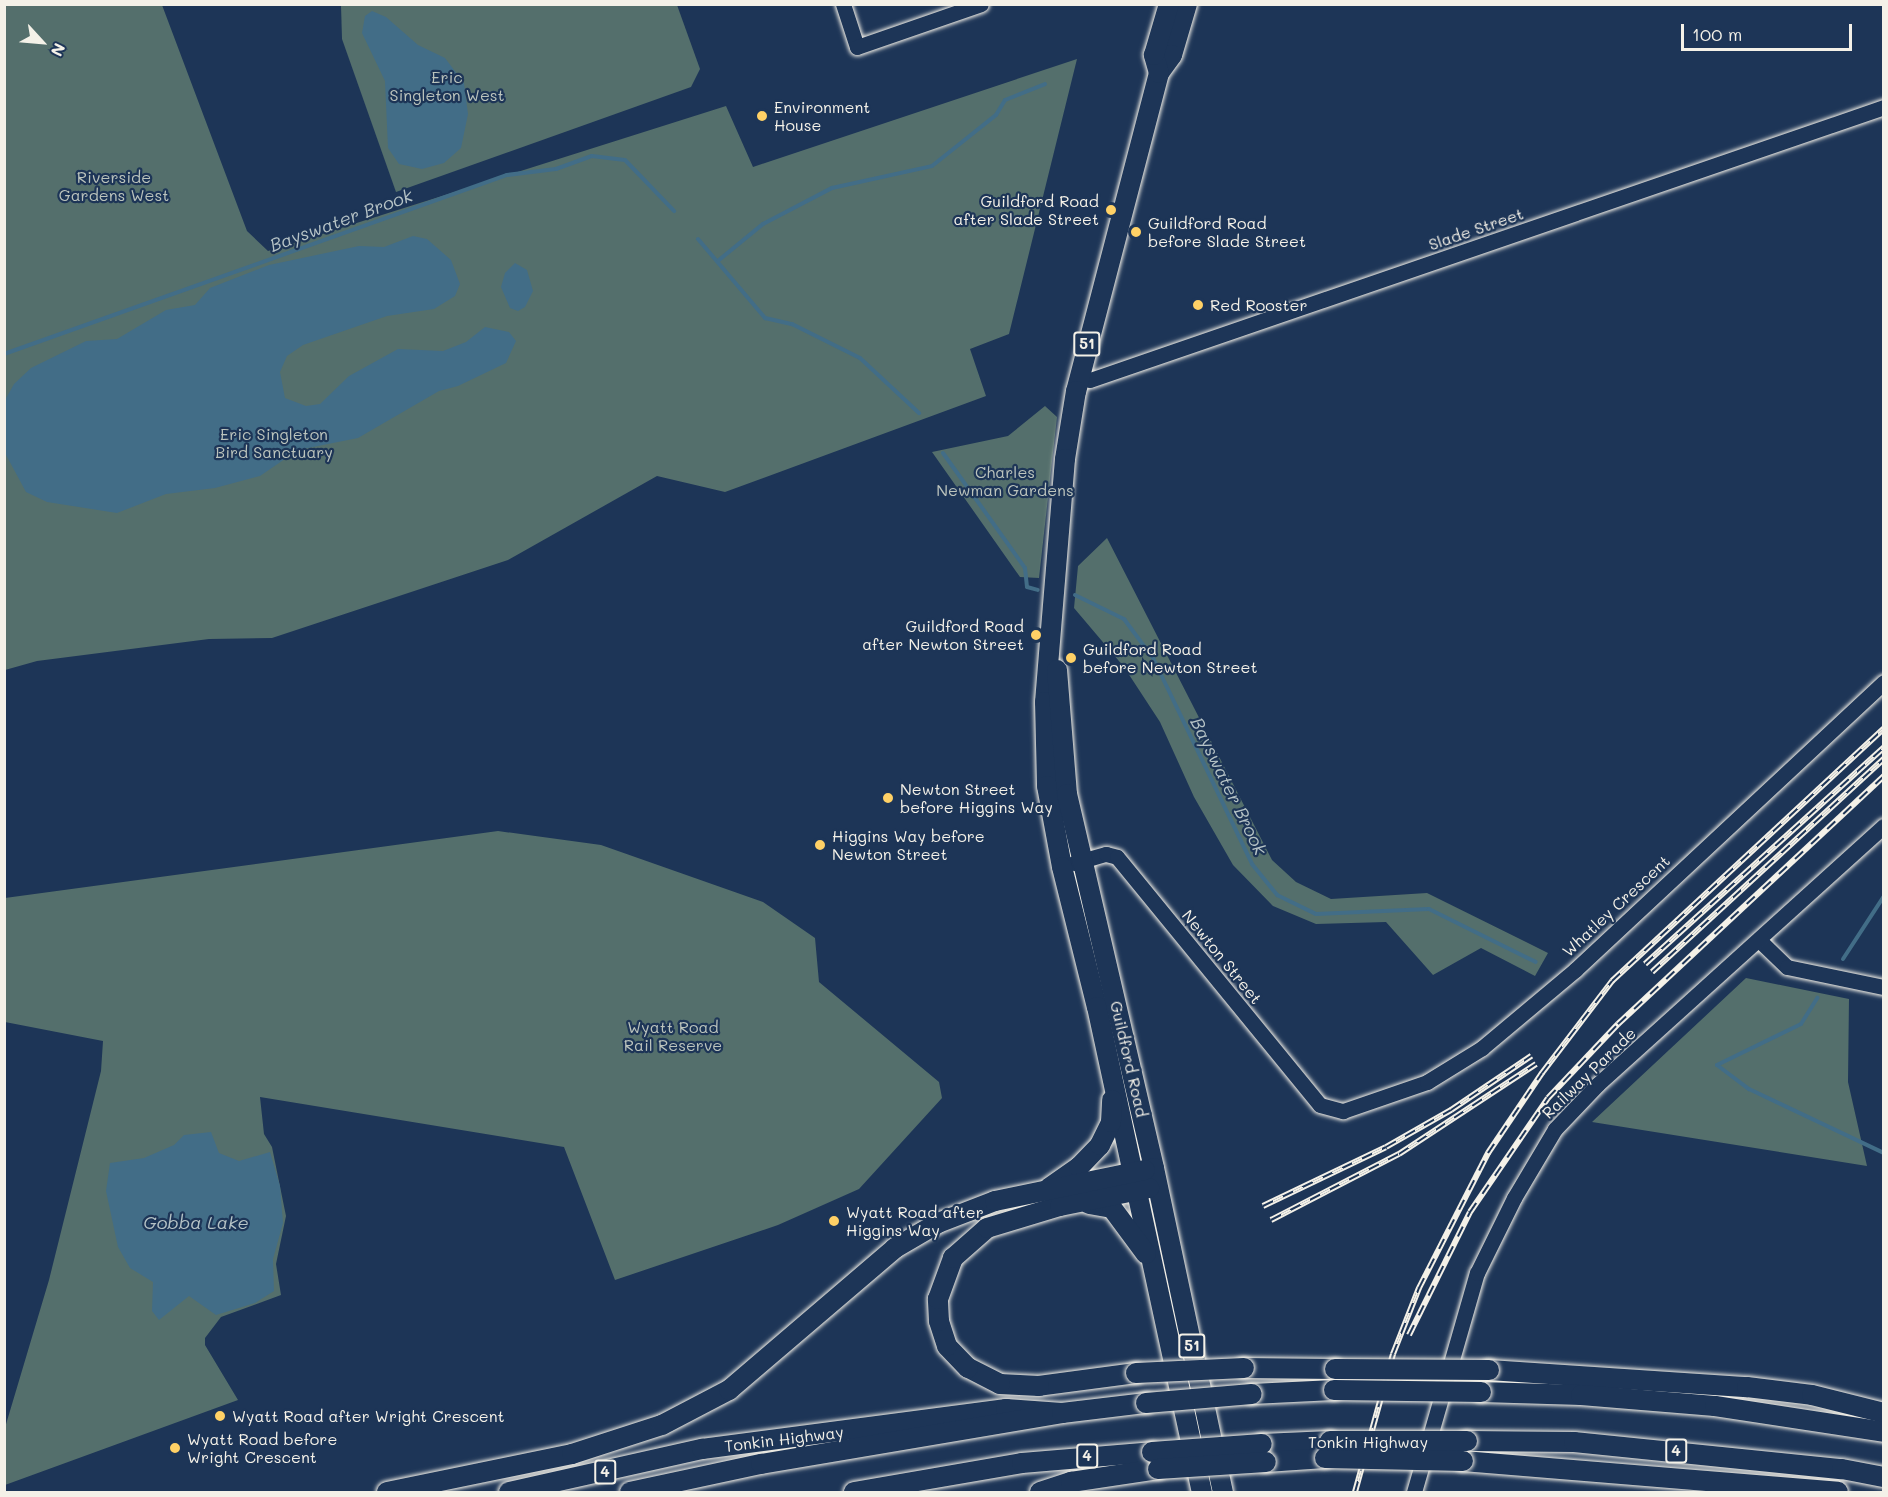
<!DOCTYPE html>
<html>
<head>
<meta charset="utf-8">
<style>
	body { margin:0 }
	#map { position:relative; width:1888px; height:1497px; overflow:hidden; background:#1d3557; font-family:Mali,sans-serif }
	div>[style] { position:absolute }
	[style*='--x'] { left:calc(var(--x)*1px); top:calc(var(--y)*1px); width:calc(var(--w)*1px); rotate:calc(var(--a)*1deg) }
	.green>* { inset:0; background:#546f6c }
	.water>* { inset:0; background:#426d87 }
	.stream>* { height:4px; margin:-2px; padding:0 2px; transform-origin:2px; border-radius:2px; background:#426d87 }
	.roads { filter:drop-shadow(0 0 2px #f4f1e8) drop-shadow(0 0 2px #f4f1e8) }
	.secondary>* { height:15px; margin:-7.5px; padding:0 7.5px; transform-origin:7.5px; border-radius:7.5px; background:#1d3557 }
	.highway>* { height:20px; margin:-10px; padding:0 10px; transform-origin:10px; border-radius:10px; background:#1d3557 }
	.rail>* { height:6px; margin-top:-3px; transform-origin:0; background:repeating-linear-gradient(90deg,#1d3557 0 11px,#f4f1e8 0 22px); box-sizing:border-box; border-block:2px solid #f4f1e8 }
	.bridges { filter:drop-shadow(0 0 2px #f4f1e8) drop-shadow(0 0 2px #f4f1e8) }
	.highway-bridge>* { height:20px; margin:-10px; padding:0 10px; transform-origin:10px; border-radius:10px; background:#1d3557 }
	.dots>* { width:16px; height:16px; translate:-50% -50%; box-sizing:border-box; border:3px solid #1d3557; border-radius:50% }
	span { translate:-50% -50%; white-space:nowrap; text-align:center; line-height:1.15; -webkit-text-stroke:4.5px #1d3557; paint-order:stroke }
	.shield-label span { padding:2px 4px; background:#1d3557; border:2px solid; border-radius:4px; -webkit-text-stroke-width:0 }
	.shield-label { font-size:15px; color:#f4f1e8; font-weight:700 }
	.park-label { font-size:16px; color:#bcc4bd }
	.poi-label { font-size:16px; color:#f4f1e8 }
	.left { translate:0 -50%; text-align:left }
	.right { translate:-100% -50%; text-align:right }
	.street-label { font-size:16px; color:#f4f1e8 }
	.water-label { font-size:18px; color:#b6c3c6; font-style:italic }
	.frame { position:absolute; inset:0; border:6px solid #f4f1e8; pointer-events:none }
	.north { position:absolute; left:12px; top:12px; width:60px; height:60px; -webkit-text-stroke:4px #1d3557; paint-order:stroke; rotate:116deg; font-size:16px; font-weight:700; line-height:24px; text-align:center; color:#f4f1e8 }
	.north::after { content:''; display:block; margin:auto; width:21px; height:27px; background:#f4f1e8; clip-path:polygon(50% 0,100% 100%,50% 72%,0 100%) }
	.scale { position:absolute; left:1681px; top:24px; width:171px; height:27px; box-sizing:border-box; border:3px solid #f4f1e8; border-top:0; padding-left:8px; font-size:18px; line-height:21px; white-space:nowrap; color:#f4f1e8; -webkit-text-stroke:4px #1d3557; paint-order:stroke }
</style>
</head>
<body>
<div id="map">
	<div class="green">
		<i style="clip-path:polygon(5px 5px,162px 5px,247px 231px,268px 251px,726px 106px,753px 167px,1077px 59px,1009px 334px,970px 349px,986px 396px,725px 492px,657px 476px,508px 560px,272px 638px,209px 639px,37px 661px,5px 670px)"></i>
		<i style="clip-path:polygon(341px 5px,677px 5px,700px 69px,691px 87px,396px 192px,342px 39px)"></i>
		<i style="clip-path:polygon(1045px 406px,1057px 417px,1039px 578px,1020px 577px,932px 452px,1008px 436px)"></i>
		<i style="clip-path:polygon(1107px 538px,1272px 860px,1296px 882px,1331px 899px,1427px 893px,1548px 953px,1535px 976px,1481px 948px,1433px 975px,1386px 922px,1316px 924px,1273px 906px,1233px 865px,1194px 797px,1160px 722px,1124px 667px,1074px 608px,1078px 566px)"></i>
		<i style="clip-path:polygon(498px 831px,601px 845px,763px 902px,815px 938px,819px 982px,939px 1082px,942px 1098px,859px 1189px,778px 1225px,615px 1280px,564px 1147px,260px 1097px,264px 1134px,272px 1147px,286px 1216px,276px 1264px,281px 1295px,221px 1317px,205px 1338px,205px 1345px,238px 1400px,5px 1485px,4px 1431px,49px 1280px,101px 1071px,103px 1041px,5px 1022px,5px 898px)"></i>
		<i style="clip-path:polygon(1746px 978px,1849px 999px,1848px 1082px,1867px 1166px,1592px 1122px)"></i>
	</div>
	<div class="water">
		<i style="clip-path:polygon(372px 11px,386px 17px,418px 45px,445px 58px,464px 83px,468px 114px,461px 148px,444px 163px,422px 169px,399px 164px,388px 148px,385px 81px,362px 33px,365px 16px)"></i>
		<i style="clip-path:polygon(413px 236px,427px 239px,451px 260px,460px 284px,455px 296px,434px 309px,387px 316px,303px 345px,287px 356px,280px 372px,285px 398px,306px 406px,320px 404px,349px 376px,398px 349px,443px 351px,466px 342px,485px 327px,509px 332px,516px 341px,506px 363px,458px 386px,439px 391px,358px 438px,298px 450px,260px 476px,215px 488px,166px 494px,117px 513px,47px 502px,26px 492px,5px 453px,4px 402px,14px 384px,31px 368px,86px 341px,117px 339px,166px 310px,195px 305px,210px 288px,269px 265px,359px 246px,384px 247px)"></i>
		<i style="clip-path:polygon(515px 263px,527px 270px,533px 291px,525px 307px,518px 311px,510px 308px,501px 287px,505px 273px)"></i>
		<i style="clip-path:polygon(211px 1132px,219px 1153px,239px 1161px,270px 1152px,280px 1186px,283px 1223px,273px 1259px,274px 1291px,255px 1303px,216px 1315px,189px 1296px,159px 1320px,152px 1311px,153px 1282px,130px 1268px,118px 1247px,106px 1191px,110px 1163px,144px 1158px,174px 1145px,184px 1135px)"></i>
	</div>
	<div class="stream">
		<i style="--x:698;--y:239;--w:104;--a:49.7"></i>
		<i style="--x:765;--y:318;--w:28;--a:13"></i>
		<i style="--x:792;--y:324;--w:76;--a:26.6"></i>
		<i style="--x:860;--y:358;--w:81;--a:43"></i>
		<i style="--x:719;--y:260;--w:57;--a:-39.3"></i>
		<i style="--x:763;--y:224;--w:78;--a:-27.6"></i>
		<i style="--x:832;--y:188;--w:102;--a:-12.4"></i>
		<i style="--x:932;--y:166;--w:82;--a:-38.6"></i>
		<i style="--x:996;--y:115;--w:17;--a:-59"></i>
		<i style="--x:1005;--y:100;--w:43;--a:-21.8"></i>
		<i style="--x:4;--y:354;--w:534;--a:-19.59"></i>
		<i style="--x:507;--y:175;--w:49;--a:-7"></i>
		<i style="--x:556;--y:169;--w:38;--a:-20"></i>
		<i style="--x:592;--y:156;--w:33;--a:7"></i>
		<i style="--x:625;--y:160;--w:71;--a:46.1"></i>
		<i style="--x:943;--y:453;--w:141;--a:54.5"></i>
		<i style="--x:1025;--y:568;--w:19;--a:84"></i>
		<i style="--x:1027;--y:587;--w:11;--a:15"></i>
		<i style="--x:1075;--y:595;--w:55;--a:26.1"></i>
		<i style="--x:1124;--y:619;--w:49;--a:53.4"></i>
		<i style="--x:1153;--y:658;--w:229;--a:64.3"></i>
		<i style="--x:1252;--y:864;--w:40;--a:51"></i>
		<i style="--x:1277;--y:895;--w:43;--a:26"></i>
		<i style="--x:1316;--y:914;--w:113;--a:-2.5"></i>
		<i style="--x:1429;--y:909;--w:119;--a:26.4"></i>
		<i style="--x:1843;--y:959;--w:75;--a:-56.9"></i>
		<i style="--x:1717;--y:1065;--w:40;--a:37"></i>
		<i style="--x:1749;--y:1089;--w:149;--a:25.4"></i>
		<i style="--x:1717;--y:1065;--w:93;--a:-26"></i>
		<i style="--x:1801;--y:1024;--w:31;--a:-58"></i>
	</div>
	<div class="roads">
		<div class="secondary">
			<i style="--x:843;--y:4;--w:45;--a:72"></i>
			<i style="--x:857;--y:47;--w:131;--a:-19.1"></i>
			<i style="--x:1079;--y:377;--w:11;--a:15"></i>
			<i style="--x:1090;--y:380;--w:840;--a:-18.97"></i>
			<i style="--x:1074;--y:863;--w:33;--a:-16"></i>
			<i style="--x:1106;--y:854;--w:11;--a:15"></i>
			<i style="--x:1117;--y:857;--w:320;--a:50.7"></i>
			<i style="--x:1320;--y:1105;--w:24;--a:15"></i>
			<i style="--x:1343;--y:1111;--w:89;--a:-19"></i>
			<i style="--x:1427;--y:1082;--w:65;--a:-31.7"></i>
			<i style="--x:1482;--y:1048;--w:121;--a:-40"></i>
			<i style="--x:1575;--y:970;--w:422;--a:-43"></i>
			<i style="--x:1759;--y:940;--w:39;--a:44"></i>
			<i style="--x:1787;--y:967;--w:99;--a:11.7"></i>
			<i style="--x:1414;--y:1492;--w:228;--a:-74"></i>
			<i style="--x:1477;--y:1273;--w:84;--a:-63.7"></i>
			<i style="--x:1514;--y:1198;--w:80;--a:-59.3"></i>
			<i style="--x:1555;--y:1129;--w:62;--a:-46.3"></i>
			<i style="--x:1598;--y:1084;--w:385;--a:-42.1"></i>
		</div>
		<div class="highway">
			<i style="--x:1187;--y:4;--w:53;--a:106.4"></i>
			<i style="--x:1172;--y:55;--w:22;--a:126"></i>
			<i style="--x:1159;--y:73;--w:329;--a:104.6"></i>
			<i style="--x:1076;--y:391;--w:69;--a:99.2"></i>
			<i style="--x:1065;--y:459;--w:244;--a:94.7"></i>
			<i style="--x:1045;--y:702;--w:84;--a:88.6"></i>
			<i style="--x:1047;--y:786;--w:82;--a:79.5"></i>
			<i style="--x:1062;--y:867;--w:144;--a:76"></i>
			<i style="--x:1097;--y:1007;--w:496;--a:77.8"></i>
			<i style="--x:1159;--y:73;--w:19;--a:-106"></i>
			<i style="--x:1154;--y:55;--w:53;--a:-73.6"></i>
			<i style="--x:1057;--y:670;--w:124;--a:85.4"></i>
			<i style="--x:1067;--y:794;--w:384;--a:76.9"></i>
			<i style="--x:1154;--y:1168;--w:331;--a:78"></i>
			<i style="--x:1049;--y:1188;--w:37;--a:-35"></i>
			<i style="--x:1079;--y:1167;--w:30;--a:-46"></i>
			<i style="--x:1100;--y:1145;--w:25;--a:-64"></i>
			<i style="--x:1111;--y:1122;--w:22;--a:-87"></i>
			<i style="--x:1089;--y:1204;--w:23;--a:10"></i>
			<i style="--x:1112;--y:1208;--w:57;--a:53.5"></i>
			<i style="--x:1244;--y:1368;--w:91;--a:0.6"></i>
			<i style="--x:1489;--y:1370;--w:259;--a:3.8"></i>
			<i style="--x:1747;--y:1387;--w:65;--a:7"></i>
			<i style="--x:1812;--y:1395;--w:74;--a:14"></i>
			<i style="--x:1136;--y:1373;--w:98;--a:172.4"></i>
			<i style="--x:1039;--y:1386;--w:39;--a:-177"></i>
			<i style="--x:1000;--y:1384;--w:36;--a:-153"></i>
			<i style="--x:968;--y:1368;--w:30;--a:-134"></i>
			<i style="--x:947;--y:1346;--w:26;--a:-108"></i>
			<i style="--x:939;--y:1321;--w:22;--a:-93"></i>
			<i style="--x:938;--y:1299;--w:44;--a:-69.9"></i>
			<i style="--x:953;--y:1258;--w:45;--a:-41.4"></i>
			<i style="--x:987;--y:1228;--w:76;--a:-16.8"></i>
			<i style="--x:1060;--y:1206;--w:91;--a:-11.4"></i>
			<i style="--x:1481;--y:1392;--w:100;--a:1.7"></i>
			<i style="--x:1581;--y:1395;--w:134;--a:4.7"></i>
			<i style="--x:1715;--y:1406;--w:171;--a:8.7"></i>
			<i style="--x:1252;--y:1394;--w:82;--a:-2.8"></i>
			<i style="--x:1467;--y:1441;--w:107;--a:0.5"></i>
			<i style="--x:1574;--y:1442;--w:269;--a:5.8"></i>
			<i style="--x:1842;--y:1469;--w:43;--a:10.8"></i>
			<i style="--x:1262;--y:1444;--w:68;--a:-2.5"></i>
			<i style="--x:1463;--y:1461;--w:376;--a:4.7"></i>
			<i style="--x:1266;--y:1462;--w:59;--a:-3.9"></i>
			<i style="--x:387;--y:1492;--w:189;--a:-11.6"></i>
			<i style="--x:572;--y:1454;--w:95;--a:-17.9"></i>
			<i style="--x:662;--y:1425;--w:76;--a:-27.6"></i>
			<i style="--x:729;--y:1390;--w:218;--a:-40.5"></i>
			<i style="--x:895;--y:1248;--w:50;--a:-30.2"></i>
			<i style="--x:938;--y:1223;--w:61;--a:-21.1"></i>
			<i style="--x:995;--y:1201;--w:153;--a:-11.7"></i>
			<i style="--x:509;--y:1492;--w:198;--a:-12.6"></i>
			<i style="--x:702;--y:1449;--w:307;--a:-7.5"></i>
			<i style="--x:1006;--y:1409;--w:56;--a:4.1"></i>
			<i style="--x:630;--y:1492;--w:134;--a:-12.1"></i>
			<i style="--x:761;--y:1464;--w:305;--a:-9.6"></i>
			<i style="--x:1062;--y:1413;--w:85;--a:-6.8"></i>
			<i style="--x:854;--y:1492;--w:170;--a:-9.8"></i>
			<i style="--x:1022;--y:1463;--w:130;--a:-4.8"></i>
			<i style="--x:1040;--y:1492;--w:33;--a:-18"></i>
			<i style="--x:1071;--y:1482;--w:88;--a:-8.5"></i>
		</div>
	</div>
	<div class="rail">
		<i style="--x:1645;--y:964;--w:323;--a:-42.2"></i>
		<i style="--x:1652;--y:972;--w:315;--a:-42.6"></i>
		<i style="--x:1263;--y:1206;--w:136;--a:-25.6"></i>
		<i style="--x:1386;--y:1147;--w:75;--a:-29.6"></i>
		<i style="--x:1451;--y:1110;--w:97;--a:-34"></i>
		<i style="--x:1271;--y:1220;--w:144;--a:-27.3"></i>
		<i style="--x:1399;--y:1154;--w:164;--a:-33.3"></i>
		<i style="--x:1409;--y:1335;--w:137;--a:-63.6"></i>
		<i style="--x:1470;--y:1212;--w:138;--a:-55.6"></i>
		<i style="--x:1548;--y:1098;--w:102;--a:-46.6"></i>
		<i style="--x:1618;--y:1024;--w:364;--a:-43"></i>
		<i style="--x:1355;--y:1492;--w:143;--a:-74.6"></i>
		<i style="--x:1393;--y:1354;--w:71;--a:-68.5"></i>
		<i style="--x:1419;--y:1288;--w:152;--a:-62.9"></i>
		<i style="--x:1488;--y:1153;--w:97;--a:-56"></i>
		<i style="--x:1542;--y:1073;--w:116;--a:-52.7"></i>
		<i style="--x:1612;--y:981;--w:371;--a:-42.9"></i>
	</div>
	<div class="bridges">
		<div class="highway-bridge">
			<i style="--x:1335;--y:1369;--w:154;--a:0.4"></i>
			<i style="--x:1136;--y:1373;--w:108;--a:-2.7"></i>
			<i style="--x:1334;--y:1390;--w:147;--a:0.8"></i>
			<i style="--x:1146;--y:1403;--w:106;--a:-4.9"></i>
			<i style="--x:1330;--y:1441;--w:137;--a:0"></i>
			<i style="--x:1152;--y:1452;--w:110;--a:-4.2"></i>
			<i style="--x:1325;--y:1458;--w:138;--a:1.2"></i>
			<i style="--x:1158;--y:1469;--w:108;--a:-3.7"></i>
		</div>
	</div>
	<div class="dots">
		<i style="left:762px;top:116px;background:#ffd166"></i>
		<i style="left:1111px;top:210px;background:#ffd166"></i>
		<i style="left:1136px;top:232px;background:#ffd166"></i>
		<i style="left:1198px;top:305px;background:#ffd166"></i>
		<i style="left:1036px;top:635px;background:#ffd166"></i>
		<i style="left:1071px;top:658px;background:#ffd166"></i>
		<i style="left:888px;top:798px;background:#ffd166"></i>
		<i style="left:820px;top:845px;background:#ffd166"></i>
		<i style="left:834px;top:1221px;background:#ffd166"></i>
		<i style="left:220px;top:1416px;background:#ffd166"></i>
		<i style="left:175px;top:1448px;background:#ffd166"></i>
	</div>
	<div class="shield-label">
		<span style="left:1087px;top:344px">51</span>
		<span style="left:1192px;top:1346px">51</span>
		<span style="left:1676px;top:1451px">4</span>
		<span style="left:1087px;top:1456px">4</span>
		<span style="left:605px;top:1472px">4</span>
	</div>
	<div class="park-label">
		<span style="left:447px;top:86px">Eric<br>Singleton West</span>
		<span style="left:114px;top:186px">Riverside<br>Gardens West</span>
		<span style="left:274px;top:443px">Eric Singleton<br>Bird Sanctuary</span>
		<span style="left:1005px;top:481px">Charles<br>Newman Gardens</span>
		<span style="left:673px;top:1036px">Wyatt Road<br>Rail Reserve</span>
	</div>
	<div class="poi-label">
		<span class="left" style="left:774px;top:116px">Environment<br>House</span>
		<span class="right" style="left:1099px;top:210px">Guildford Road<br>after Slade Street</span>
		<span class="left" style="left:1148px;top:232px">Guildford Road<br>before Slade Street</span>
		<span class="left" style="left:1210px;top:305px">Red Rooster</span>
		<span class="right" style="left:1024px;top:635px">Guildford Road<br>after Newton Street</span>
		<span class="left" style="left:1083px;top:658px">Guildford Road<br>before Newton Street</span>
		<span class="left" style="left:900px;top:798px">Newton Street<br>before Higgins Way</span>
		<span class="left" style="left:832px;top:845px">Higgins Way before<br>Newton Street</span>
		<span class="left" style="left:846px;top:1221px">Wyatt Road after<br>Higgins Way</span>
		<span class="left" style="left:232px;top:1416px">Wyatt Road after Wright Crescent</span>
		<span class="left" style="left:187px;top:1448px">Wyatt Road before<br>Wright Crescent</span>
	</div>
	<div class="street-label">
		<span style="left:1476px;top:229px;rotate:-19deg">Slade Street</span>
		<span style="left:1616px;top:906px;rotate:-43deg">Whatley Crescent</span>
		<span style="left:1222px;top:957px;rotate:51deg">Newton Street</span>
		<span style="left:1129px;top:1059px;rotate:77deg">Guildford Road</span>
		<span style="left:1589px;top:1073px;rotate:-44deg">Railway Parade</span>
		<span style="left:784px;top:1439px;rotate:-7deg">Tonkin Highway</span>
		<span style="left:1368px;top:1442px">Tonkin Highway</span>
	</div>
	<div class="water-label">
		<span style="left:341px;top:220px;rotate:-20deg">Bayswater Brook</span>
		<span style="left:1229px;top:786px;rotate:64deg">Bayswater Brook</span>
		<span style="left:196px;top:1222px">Gobba Lake</span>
	</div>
	<div class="frame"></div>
	<div class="north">N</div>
	<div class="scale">100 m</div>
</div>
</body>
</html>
